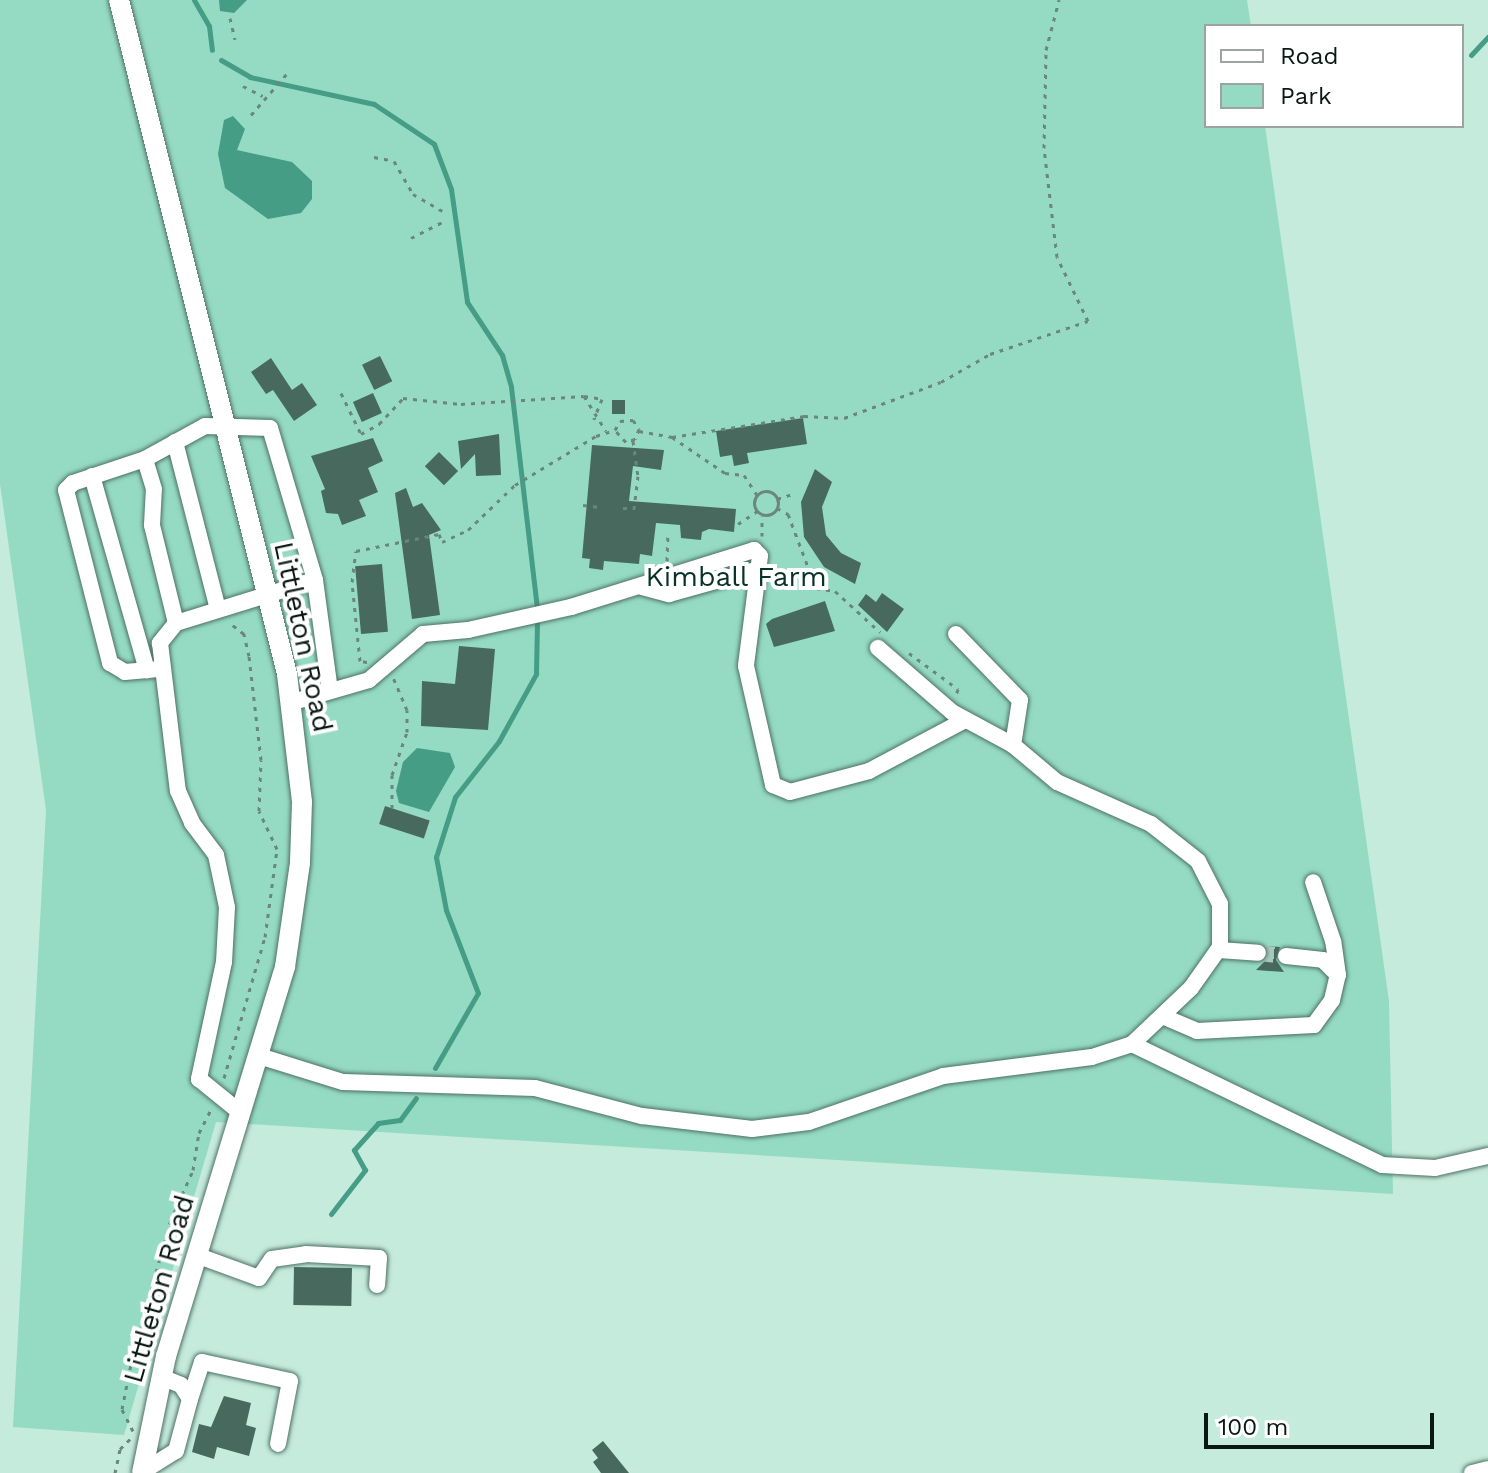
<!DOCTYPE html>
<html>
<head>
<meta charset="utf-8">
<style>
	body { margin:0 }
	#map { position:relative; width:1488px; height:1473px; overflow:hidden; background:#c5ebdd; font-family:"Work Sans",sans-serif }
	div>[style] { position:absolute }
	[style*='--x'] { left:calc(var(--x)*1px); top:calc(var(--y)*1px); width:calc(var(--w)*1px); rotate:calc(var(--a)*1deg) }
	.green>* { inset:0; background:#95dbc4 }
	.water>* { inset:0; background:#449d84 }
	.stream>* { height:5px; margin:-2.5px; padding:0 2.5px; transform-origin:2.5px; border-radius:2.5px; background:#449d84 }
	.building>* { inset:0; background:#47695e; transform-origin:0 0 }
	.minor-tunnel>* { height:16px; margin-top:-8px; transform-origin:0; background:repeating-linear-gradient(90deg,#a9cbbf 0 16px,transparent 0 24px) }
	.path>* { height:3px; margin-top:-1.5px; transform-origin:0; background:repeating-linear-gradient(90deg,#6b867d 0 4px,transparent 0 10px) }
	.path>.ring { margin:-1.5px; padding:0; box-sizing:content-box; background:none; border:3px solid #6b867d; border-radius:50% }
	.roads { filter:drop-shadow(0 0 2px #4e7165) drop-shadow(0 0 2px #4e7165) }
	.minor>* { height:16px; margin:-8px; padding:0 8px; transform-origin:8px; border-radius:8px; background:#fff }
	.major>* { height:20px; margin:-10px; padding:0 10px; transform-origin:10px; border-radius:10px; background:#fff }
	span { translate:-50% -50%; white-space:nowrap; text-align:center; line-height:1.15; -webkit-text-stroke:8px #fff; paint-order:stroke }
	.park-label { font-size:28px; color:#083227 }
	.street-label { font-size:28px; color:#091813 }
	.legend { position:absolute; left:1204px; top:24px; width:260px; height:104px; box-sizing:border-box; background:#fff; border:2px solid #9da3a1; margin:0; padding:10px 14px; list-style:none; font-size:24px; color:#091813 }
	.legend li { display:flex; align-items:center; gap:16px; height:40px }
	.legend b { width:40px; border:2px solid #9da3a1 }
	.scale { position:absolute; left:1204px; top:1413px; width:230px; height:36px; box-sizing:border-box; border:4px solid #091813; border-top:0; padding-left:10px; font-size:24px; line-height:28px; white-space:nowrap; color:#091813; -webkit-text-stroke:6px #fff; paint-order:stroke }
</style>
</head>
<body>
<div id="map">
	<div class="green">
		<i style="clip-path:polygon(0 0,1247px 0,1251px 26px,1206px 26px,1206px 126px,1265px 126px,1389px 1001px,1393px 1194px,216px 1122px,124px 1435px,13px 1427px,46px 810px,0 484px)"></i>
	</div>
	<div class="water">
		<i style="clip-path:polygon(247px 0,234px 13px,220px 11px,219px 0)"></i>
		<i style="clip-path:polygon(233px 116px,245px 129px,237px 150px,292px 162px,312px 181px,312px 199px,301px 213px,268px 219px,225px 188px,218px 154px,224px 120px)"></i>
		<i style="clip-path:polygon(417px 748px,450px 753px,455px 767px,429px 812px,399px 803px,396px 791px,403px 762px)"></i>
	</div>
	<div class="stream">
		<i style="--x:194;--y:0;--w:30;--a:60"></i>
		<i style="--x:209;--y:26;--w:24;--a:83"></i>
		<i style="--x:1471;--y:55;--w:25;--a:-47"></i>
		<i style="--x:221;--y:60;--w:34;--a:30"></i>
		<i style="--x:250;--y:77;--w:127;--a:12.3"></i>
		<i style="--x:374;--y:104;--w:72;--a:33.7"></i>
		<i style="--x:434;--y:144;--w:48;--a:69.3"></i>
		<i style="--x:451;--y:189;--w:114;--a:81.9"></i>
		<i style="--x:467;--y:302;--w:64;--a:56.6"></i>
		<i style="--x:502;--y:355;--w:33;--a:74"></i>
		<i style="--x:511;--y:387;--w:225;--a:83.3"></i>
		<i style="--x:435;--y:1068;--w:86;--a:-60.2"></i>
		<i style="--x:478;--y:993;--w:89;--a:-111.1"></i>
		<i style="--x:446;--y:910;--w:54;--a:-100.7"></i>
		<i style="--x:436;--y:857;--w:63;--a:-72.4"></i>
		<i style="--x:455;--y:797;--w:71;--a:-51.8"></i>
		<i style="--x:499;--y:741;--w:77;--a:-61.1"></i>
		<i style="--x:536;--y:674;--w:54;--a:-88.9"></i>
		<i style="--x:331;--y:1214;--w:56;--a:-52.3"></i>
		<i style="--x:365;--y:1170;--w:23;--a:-119"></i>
		<i style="--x:354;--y:1150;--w:36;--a:-48"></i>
		<i style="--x:378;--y:1123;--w:22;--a:-8"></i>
		<i style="--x:400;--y:1120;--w:27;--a:-54"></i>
	</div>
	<div class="building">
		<i style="left:380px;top:356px;width:28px;height:20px;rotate:64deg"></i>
		<i style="clip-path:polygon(271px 358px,292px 390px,302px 383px,317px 405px,294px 421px,273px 390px,266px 394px,251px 372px)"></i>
		<i style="left:373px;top:393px;width:22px;height:22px;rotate:66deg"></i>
		<i style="left:612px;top:400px;width:13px;height:14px"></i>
		<i style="clip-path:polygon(803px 418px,807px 444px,747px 453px,749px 463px,734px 466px,732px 455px,720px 457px,716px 431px)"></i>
		<i style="clip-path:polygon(499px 434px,501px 475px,476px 476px,475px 454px,461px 469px,458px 441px)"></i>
		<i style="clip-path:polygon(373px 438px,383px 461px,368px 468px,378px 492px,359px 500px,366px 516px,342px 525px,338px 514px,326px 513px,321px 491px,325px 489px,311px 456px)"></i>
		<i style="clip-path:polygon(592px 445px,664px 450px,661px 470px,633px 466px,629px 501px,736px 509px,734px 532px,709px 529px,702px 532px,701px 540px,681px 538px,680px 525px,656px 523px,652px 556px,640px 554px,639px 564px,604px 561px,603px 570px,589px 568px,590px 559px,582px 558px)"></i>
		<i style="left:439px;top:452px;width:27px;height:20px;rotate:45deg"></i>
		<i style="clip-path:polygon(815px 469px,832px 482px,822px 507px,826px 535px,841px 553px,861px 563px,855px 584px,824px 567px,804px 537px,801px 502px)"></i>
		<i style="clip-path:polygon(406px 488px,413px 507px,422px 503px,441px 530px,429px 535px,440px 615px,412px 619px,395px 493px)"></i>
		<i style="left:382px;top:564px;width:68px;height:27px;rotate:85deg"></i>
		<i style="clip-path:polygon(882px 593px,904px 609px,887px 632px,858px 605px,866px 594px,876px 602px)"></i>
		<i style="clip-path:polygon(825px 601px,835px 631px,774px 647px,766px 624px,772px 619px)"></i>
		<i style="clip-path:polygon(459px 646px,495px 649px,488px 730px,421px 726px,422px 681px,455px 684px)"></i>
		<i style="left:385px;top:806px;width:47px;height:19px;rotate:18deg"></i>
		<i style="clip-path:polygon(1266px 946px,1280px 947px,1276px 960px,1284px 972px,1256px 970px,1267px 959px)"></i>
		<i style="left:294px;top:1267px;width:58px;height:38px;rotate:1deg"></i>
		<i style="clip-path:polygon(224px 1396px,251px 1403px,246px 1425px,256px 1428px,249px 1456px,217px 1447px,214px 1459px,192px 1452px,199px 1424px,211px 1427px)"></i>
		<i style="clip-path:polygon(603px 1441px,629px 1473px,601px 1473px,593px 1462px,598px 1458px,592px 1450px)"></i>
	</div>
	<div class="minor-tunnel">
		<i style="--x:1258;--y:953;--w:28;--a:6"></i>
	</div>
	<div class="path">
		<i style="--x:230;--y:18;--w:22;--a:77"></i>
		<i style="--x:243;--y:86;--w:22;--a:27"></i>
		<i style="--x:251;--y:115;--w:60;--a:-49.1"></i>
		<i style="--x:374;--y:157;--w:20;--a:11"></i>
		<i style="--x:394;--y:161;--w:38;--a:60"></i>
		<i style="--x:413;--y:194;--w:34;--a:30"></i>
		<i style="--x:411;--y:238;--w:35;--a:-27"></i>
		<i style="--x:341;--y:393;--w:46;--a:64"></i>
		<i style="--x:361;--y:434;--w:21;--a:-29"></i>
		<i style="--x:379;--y:424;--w:35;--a:-47"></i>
		<i style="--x:403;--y:398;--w:58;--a:5.9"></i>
		<i style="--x:461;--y:404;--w:123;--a:-3.7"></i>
		<i style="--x:584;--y:396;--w:41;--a:57.8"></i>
		<i style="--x:584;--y:396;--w:18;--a:9"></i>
		<i style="--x:602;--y:399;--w:22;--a:112"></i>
		<i style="--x:639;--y:431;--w:34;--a:10"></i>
		<i style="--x:672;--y:437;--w:64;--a:34.2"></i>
		<i style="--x:725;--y:473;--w:19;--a:6"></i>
		<i style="--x:744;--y:475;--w:24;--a:57"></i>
		<i style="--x:672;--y:437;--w:134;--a:-9"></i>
		<i style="--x:804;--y:416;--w:40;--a:2.9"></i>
		<i style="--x:844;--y:418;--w:103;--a:-20.4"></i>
		<i style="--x:941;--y:382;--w:56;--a:-29.7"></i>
		<i style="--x:990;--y:354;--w:103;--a:-18.6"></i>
		<i style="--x:1088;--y:321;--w:71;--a:-115.8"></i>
		<i style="--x:1057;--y:257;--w:110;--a:-96.8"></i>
		<i style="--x:1044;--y:148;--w:98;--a:-88.8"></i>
		<i style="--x:1046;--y:50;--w:52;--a:-75.4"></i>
		<i style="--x:633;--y:441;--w:35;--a:82"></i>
		<i style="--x:638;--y:476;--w:38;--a:97"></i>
		<i class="ring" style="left:754px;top:491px;width:21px;height:21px"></i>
		<i style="--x:777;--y:499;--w:19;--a:-18"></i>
		<i style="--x:583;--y:505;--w:17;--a:7"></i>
		<i style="--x:623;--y:508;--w:11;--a:0"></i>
		<i style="--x:777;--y:508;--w:13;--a:29"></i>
		<i style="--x:788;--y:514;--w:79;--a:69.3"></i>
		<i style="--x:816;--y:588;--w:19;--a:9"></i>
		<i style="--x:835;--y:591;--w:61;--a:42.3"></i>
		<i style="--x:738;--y:524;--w:23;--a:-34"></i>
		<i style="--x:762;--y:536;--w:20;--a:-90"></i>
		<i style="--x:667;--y:561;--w:29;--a:-88"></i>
		<i style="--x:909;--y:653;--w:61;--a:36.3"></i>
		<i style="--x:958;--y:689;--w:6;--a:108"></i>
		<i style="--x:367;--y:662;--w:7;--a:-172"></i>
		<i style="--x:360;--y:661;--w:79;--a:-95.8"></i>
		<i style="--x:352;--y:582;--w:31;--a:-83"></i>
		<i style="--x:356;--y:551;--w:85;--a:-11.6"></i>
		<i style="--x:439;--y:534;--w:9;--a:69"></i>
		<i style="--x:442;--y:542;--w:29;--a:-25"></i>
		<i style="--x:468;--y:530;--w:65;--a:-43.8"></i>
		<i style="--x:515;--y:485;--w:95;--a:-31.2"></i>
		<i style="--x:596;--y:436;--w:20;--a:-18"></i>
		<i style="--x:615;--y:430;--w:10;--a:-61"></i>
		<i style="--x:620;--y:421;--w:13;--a:-4"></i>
		<i style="--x:633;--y:420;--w:11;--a:56"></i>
		<i style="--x:639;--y:429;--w:11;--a:112"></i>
		<i style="--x:635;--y:439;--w:9;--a:162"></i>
		<i style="--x:626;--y:442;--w:16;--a:-133"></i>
		<i style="--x:392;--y:808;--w:33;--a:-90"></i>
		<i style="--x:392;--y:775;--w:46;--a:-70.8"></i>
		<i style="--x:407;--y:732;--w:22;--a:-90"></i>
		<i style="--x:407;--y:710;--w:36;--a:-113"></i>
		<i style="--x:224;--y:1078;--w:147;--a:-73.8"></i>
		<i style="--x:265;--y:937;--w:89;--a:-82.2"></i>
		<i style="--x:277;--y:849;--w:42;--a:-115.3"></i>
		<i style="--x:259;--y:811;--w:51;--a:-87.8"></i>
		<i style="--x:261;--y:760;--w:105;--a:-96.6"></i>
		<i style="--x:249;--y:656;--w:23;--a:-103"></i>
		<i style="--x:244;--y:634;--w:18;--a:-142"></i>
		<i style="--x:133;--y:1431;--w:25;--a:-117"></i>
		<i style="--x:122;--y:1409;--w:51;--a:-78.7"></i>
		<i style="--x:132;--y:1359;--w:142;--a:-74.5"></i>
		<i style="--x:170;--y:1222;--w:57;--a:-66.1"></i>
		<i style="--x:193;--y:1170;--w:37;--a:-81"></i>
		<i style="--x:199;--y:1133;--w:28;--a:-63"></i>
		<i style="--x:115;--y:1473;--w:25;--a:-78"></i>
		<i style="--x:120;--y:1449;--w:16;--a:-45"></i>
	</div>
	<div class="roads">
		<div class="minor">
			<i style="--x:205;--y:426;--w:65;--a:1.8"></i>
			<i style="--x:270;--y:428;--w:159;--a:73.5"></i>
			<i style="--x:315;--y:580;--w:145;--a:162.8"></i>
			<i style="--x:176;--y:623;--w:101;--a:-103.8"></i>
			<i style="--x:152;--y:525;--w:36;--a:-87"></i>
			<i style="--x:154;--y:489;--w:31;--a:-107"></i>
			<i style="--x:145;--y:459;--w:68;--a:-28.8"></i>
			<i style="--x:175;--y:442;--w:173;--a:75.6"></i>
			<i style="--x:145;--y:459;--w:76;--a:161.6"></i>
			<i style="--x:73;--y:483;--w:10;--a:135"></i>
			<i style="--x:66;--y:490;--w:179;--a:75.7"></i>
			<i style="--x:110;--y:663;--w:17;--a:31"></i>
			<i style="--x:125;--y:672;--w:36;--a:-5"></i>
			<i style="--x:92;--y:476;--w:202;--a:74.2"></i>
			<i style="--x:315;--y:580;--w:112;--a:82.3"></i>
			<i style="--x:642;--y:587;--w:28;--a:15"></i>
			<i style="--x:669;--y:594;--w:93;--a:-15.5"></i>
			<i style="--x:176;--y:623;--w:26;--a:129"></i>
			<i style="--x:160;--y:643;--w:149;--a:83.1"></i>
			<i style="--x:178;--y:791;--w:35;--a:66"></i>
			<i style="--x:192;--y:823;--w:40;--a:53"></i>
			<i style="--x:216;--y:855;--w:53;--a:78.1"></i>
			<i style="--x:227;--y:907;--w:55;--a:93.1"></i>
			<i style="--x:224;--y:962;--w:120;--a:102.1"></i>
			<i style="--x:199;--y:1079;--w:54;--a:39"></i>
			<i style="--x:956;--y:634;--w:92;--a:45.9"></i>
			<i style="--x:1020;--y:700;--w:46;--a:98.8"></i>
			<i style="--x:293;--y:702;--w:79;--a:-16.1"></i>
			<i style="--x:369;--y:680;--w:71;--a:-40.4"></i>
			<i style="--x:423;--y:634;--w:45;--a:-5.1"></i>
			<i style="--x:468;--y:630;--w:106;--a:-12.6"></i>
			<i style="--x:571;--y:607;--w:192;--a:-17.3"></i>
			<i style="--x:754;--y:550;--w:8;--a:45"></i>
			<i style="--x:760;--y:556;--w:111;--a:97.3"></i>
			<i style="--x:746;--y:666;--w:122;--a:77.2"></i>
			<i style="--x:773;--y:785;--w:18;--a:22"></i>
			<i style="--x:790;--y:792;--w:82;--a:-14.9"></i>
			<i style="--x:869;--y:771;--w:109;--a:-28"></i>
			<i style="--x:1219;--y:950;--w:39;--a:4"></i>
			<i style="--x:1286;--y:956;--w:37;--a:6"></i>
			<i style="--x:1323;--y:960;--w:21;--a:45"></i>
			<i style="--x:1162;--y:1016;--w:38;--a:23"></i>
			<i style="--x:1197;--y:1031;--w:117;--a:-2.9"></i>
			<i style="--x:1314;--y:1025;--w:31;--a:-54"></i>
			<i style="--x:1332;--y:1000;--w:26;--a:-77"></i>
			<i style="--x:1338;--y:975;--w:34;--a:-98"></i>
			<i style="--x:1333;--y:941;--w:62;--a:-108.7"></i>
			<i style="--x:1132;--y:1044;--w:278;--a:25.8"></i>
			<i style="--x:1382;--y:1165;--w:53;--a:3.2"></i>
			<i style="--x:1435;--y:1168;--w:54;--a:-12.8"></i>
			<i style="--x:259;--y:1056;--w:88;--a:17.2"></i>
			<i style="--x:343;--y:1082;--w:192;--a:1.8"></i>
			<i style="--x:535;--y:1088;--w:111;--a:14.7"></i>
			<i style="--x:642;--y:1116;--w:111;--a:6.7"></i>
			<i style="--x:752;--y:1129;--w:57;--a:-7"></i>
			<i style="--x:809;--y:1122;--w:142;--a:-18.9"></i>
			<i style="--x:943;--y:1076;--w:150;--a:-7.3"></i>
			<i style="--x:1092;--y:1057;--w:42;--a:-18"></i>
			<i style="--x:1132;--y:1044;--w:81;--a:-43.5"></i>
			<i style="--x:1191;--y:988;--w:50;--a:-54.7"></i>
			<i style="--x:1220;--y:947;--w:43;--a:-90"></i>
			<i style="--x:1220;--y:904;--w:48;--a:-117.1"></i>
			<i style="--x:1198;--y:861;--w:60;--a:-141.8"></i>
			<i style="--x:1151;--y:824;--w:103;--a:-155.9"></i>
			<i style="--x:1057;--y:782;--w:57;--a:-139.9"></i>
			<i style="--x:1013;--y:745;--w:69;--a:-151.6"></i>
			<i style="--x:952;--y:712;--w:98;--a:-139.1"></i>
			<i style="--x:196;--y:1255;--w:67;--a:20.1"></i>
			<i style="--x:259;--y:1278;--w:23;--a:-56"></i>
			<i style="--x:272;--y:1259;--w:34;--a:-8"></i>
			<i style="--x:306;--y:1254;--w:73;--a:3.1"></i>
			<i style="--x:379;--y:1258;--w:27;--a:94"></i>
			<i style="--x:190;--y:1399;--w:39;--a:-72"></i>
			<i style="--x:202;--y:1362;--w:90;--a:12.2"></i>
			<i style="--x:290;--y:1381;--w:64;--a:100.8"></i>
			<i style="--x:142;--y:1472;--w:40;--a:-32"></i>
			<i style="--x:176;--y:1451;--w:54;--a:-74.9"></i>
			<i style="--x:190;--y:1399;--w:17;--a:-123"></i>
			<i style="--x:181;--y:1385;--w:22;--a:-158"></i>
			<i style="--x:1472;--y:1473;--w:16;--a:-14"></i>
		</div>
		<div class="major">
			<i style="--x:119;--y:0;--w:695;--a:76"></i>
			<i style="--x:287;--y:674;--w:129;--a:83.3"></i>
			<i style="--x:302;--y:802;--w:61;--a:91.9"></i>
			<i style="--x:300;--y:863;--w:105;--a:98.2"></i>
			<i style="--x:285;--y:967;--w:407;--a:107"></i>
			<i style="--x:166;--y:1356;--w:119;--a:101.6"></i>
		</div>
	</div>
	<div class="park-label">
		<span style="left:736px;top:577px">Kimball Farm</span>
	</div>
	<div class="street-label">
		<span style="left:303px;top:637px;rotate:78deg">Littleton Road</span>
		<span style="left:159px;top:1289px;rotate:-74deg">Littleton Road</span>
	</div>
	<ul class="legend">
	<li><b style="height:10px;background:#fff"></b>Road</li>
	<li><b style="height:22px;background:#95dbc4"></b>Park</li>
	</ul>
	<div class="scale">100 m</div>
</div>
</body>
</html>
